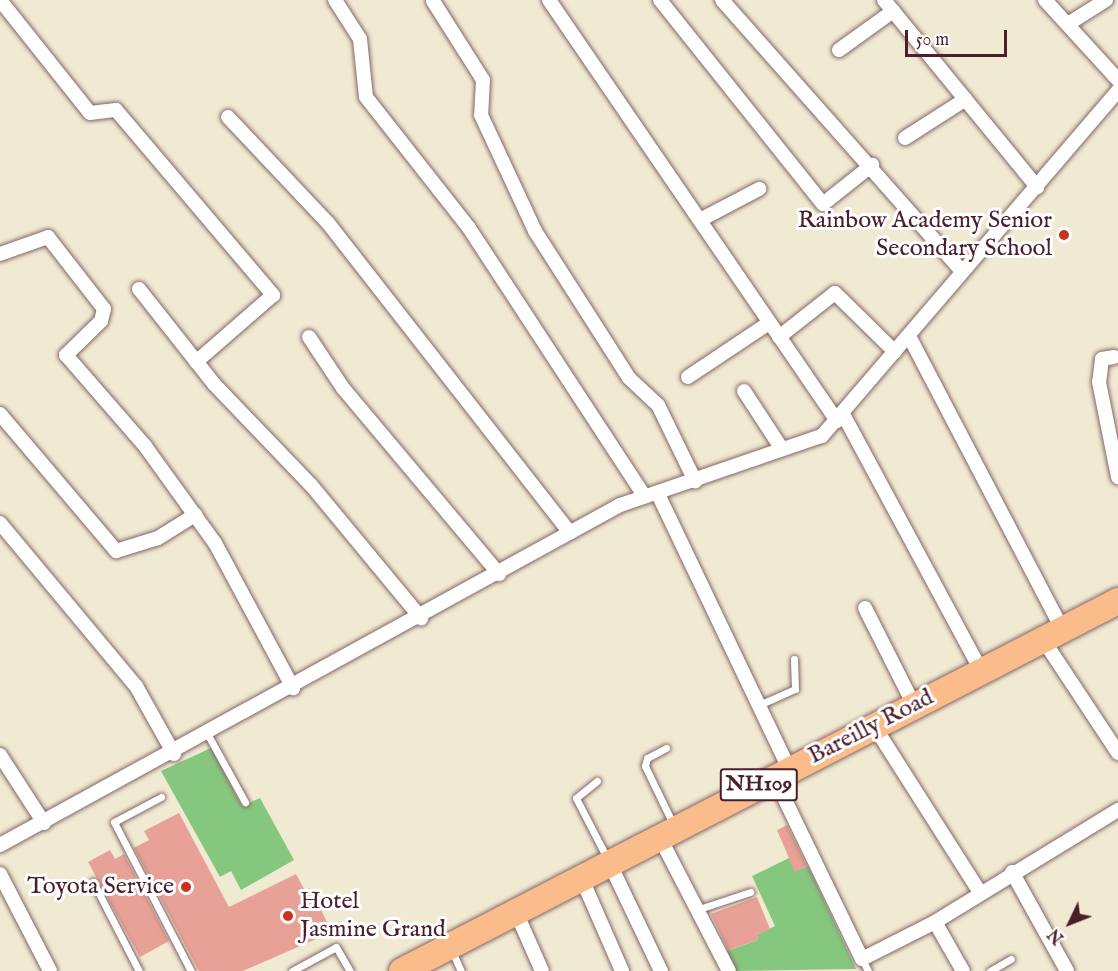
<!DOCTYPE html>
<html>
<head>
<meta charset="utf-8">
<style>
	body { margin:0 }
	#map { position:relative; width:1118px; height:971px; overflow:hidden; background:#f1ead3; font-family:"IM FELL English",serif }
	div>[style] { position:absolute }
	[style*='--x'] { left:calc(var(--x)*1px); top:calc(var(--y)*1px); width:calc(var(--w)*1px); rotate:calc(var(--a)*1deg) }
	.green>* { inset:0; background:#86c77f }
	.building>* { inset:0; background:#e8a197 }
	.roads { filter:drop-shadow(0 0 2px #846666) drop-shadow(0 0 2px #846666) }
	.lane>* { height:7px; margin:-3.5px; padding:0 3.5px; transform-origin:3.5px; border-radius:3.5px; background:#fff }
	.street>* { height:14px; margin:-7px; padding:0 7px; transform-origin:7px; border-radius:7px; background:#fff }
	.highway>* { height:26px; margin:-13px; padding:0 13px; transform-origin:13px; border-radius:13px; background:#f9bc8a }
	.dots>* { width:16px; height:16px; translate:-50% -50%; box-sizing:border-box; border:3px solid #fff; border-radius:50% }
	span { translate:-50% -50%; white-space:nowrap; text-align:center; line-height:1.15; -webkit-text-stroke:6px #fff; paint-order:stroke }
	.shield-label span { padding:2px 4px; background:#fff; border:2px solid; border-radius:4px; -webkit-text-stroke-width:0 }
	.shield-label { font-size:22px; color:#4a1f2b; font-weight:700 }
	.poi-label { font-size:24px; color:#4a1f2b }
	.right { translate:-100% -50%; text-align:right }
	.left { translate:0 -50%; text-align:left }
	.street-label { font-size:24px; color:#4a1f2b }
	.north { position:absolute; left:1040px; top:893px; width:60px; height:60px; -webkit-text-stroke:4px #fff; paint-order:stroke; rotate:227deg; font-size:16px; font-weight:700; line-height:24px; text-align:center; color:#4a1f2b }
	.north::after { content:''; display:block; margin:auto; width:21px; height:27px; background:#4a1f2b; clip-path:polygon(50% 0,100% 100%,50% 72%,0 100%) }
	.scale { position:absolute; left:905px; top:30px; width:102px; height:27px; box-sizing:border-box; border:3px solid #4a1f2b; border-top:0; padding-left:8px; font-size:18px; line-height:21px; white-space:nowrap; color:#4a1f2b; -webkit-text-stroke:4px #fff; paint-order:stroke }
</style>
</head>
<body>
<div id="map">
	<div class="green">
		<i style="clip-path:polygon(211px 748px,242px 806px,260px 798px,294px 860px,241px 890px,231px 871px,220px 877px,161px 771px)"></i>
		<i style="clip-path:polygon(789px 858px,795px 871px,808px 866px,856px 969px,735px 971px,726px 951px,758px 940px,757px 935px,775px 926px,752px 876px)"></i>
	</div>
	<div class="building">
		<i style="clip-path:polygon(179px 813px,229px 907px,296px 874px,305px 891px,310px 888px,332px 932px,243px 971px,199px 971px,134px 848px,149px 840px,144px 831px)"></i>
		<i style="clip-path:polygon(787px 825px,807px 866px,795px 872px,777px 830px)"></i>
		<i style="clip-path:polygon(110px 850px,115px 859px,124px 854px,169px 941px,140px 957px,88px 862px)"></i>
		<i style="clip-path:polygon(757px 897px,770px 929px,757px 935px,758px 940px,728px 950px,711px 914px)"></i>
	</div>
	<div class="roads">
		<div class="lane">
			<i style="--x:759;--y:705;--w:39;--a:-24"></i>
			<i style="--x:795;--y:689;--w:30;--a:-92"></i>
			<i style="--x:208;--y:735;--w:77;--a:61.1"></i>
			<i style="--x:666;--y:748;--w:21;--a:152"></i>
			<i style="--x:647;--y:758;--w:8;--a:104"></i>
			<i style="--x:645;--y:766;--w:67;--a:64.2"></i>
			<i style="--x:597;--y:781;--w:27;--a:141"></i>
			<i style="--x:576;--y:798;--w:68;--a:62.7"></i>
			<i style="--x:161;--y:797;--w:53;--a:152"></i>
			<i style="--x:114;--y:822;--w:168;--a:62.7"></i>
			<i style="--x:93;--y:882;--w:100;--a:62.7"></i>
			<i style="--x:699;--y:909;--w:54;--a:-18.4"></i>
			<i style="--x:452;--y:951;--w:22;--a:66"></i>
			<i style="--x:862;--y:959;--w:13;--a:63"></i>
			<i style="--x:292;--y:971;--w:50;--a:-28.6"></i>
			<i style="--x:336;--y:947;--w:28;--a:60"></i>
			<i style="--x:990;--y:971;--w:24;--a:-30"></i>
		</div>
		<div class="street">
			<i style="--x:0;--y:0;--w:144;--a:51.5"></i>
			<i style="--x:90;--y:113;--w:26;--a:-7"></i>
			<i style="--x:116;--y:110;--w:243;--a:49.7"></i>
			<i style="--x:273;--y:295;--w:102;--a:139"></i>
			<i style="--x:335;--y:0;--w:46;--a:57.3"></i>
			<i style="--x:360;--y:39;--w:58;--a:84.1"></i>
			<i style="--x:366;--y:97;--w:167;--a:51.8"></i>
			<i style="--x:469;--y:228;--w:321;--a:56.8"></i>
			<i style="--x:549;--y:0;--w:510;--a:55.62"></i>
			<i style="--x:660;--y:0;--w:261;--a:51.4"></i>
			<i style="--x:823;--y:204;--w:63;--a:-38.5"></i>
			<i style="--x:722;--y:0;--w:362;--a:48.5"></i>
			<i style="--x:884;--y:0;--w:242;--a:50.7"></i>
			<i style="--x:1045;--y:0;--w:108;--a:47.6"></i>
			<i style="--x:433;--y:1;--w:93;--a:57.7"></i>
			<i style="--x:483;--y:80;--w:35;--a:93"></i>
			<i style="--x:481;--y:115;--w:128;--a:65"></i>
			<i style="--x:535;--y:231;--w:174;--a:57.4"></i>
			<i style="--x:629;--y:378;--w:40;--a:43"></i>
			<i style="--x:658;--y:405;--w:85;--a:64"></i>
			<i style="--x:1068;--y:24;--w:45;--a:-32.3"></i>
			<i style="--x:839;--y:50;--w:67;--a:-35.8"></i>
			<i style="--x:228;--y:117;--w:146;--a:46.7"></i>
			<i style="--x:328;--y:223;--w:393;--a:52"></i>
			<i style="--x:905;--y:138;--w:72;--a:-32.6"></i>
			<i style="--x:700;--y:220;--w:67;--a:-27.7"></i>
			<i style="--x:0;--y:254;--w:51;--a:-19.5"></i>
			<i style="--x:48;--y:237;--w:91;--a:52.1"></i>
			<i style="--x:104;--y:309;--w:12;--a:104"></i>
			<i style="--x:101;--y:321;--w:49;--a:135.8"></i>
			<i style="--x:66;--y:355;--w:121;--a:49"></i>
			<i style="--x:145;--y:446;--w:120;--a:54.2"></i>
			<i style="--x:215;--y:543;--w:165;--a:61.7"></i>
			<i style="--x:139;--y:289;--w:121;--a:51.7"></i>
			<i style="--x:214;--y:384;--w:140;--a:46.2"></i>
			<i style="--x:311;--y:485;--w:173;--a:50.4"></i>
			<i style="--x:909;--y:336;--w:331;--a:62.4"></i>
			<i style="--x:309;--y:337;--w:61;--a:56.3"></i>
			<i style="--x:343;--y:388;--w:243;--a:50"></i>
			<i style="--x:779;--y:337;--w:71;--a:-38.2"></i>
			<i style="--x:835;--y:293;--w:84;--a:44.5"></i>
			<i style="--x:1114;--y:357;--w:12;--a:171"></i>
			<i style="--x:1102;--y:359;--w:23;--a:97"></i>
			<i style="--x:1099;--y:382;--w:97;--a:78.7"></i>
			<i style="--x:688;--y:377;--w:97;--a:-33.7"></i>
			<i style="--x:744;--y:391;--w:69;--a:56.8"></i>
			<i style="--x:0;--y:414;--w:180;--a:49.7"></i>
			<i style="--x:116;--y:551;--w:44;--a:-17.2"></i>
			<i style="--x:158;--y:538;--w:44;--a:-31.9"></i>
			<i style="--x:843;--y:414;--w:291;--a:61.7"></i>
			<i style="--x:658;--y:494;--w:305;--a:64.5"></i>
			<i style="--x:0;--y:523;--w:212;--a:50.2"></i>
			<i style="--x:136;--y:686;--w:78;--a:60.8"></i>
			<i style="--x:865;--y:608;--w:109;--a:63.2"></i>
			<i style="--x:1042;--y:638;--w:138;--a:56.5"></i>
			<i style="--x:874;--y:726;--w:196;--a:57.5"></i>
			<i style="--x:0;--y:755;--w:81;--a:57.1"></i>
			<i style="--x:774;--y:777;--w:202;--a:64.2"></i>
			<i style="--x:862;--y:959;--w:82;--a:-26.9"></i>
			<i style="--x:935;--y:922;--w:215;--a:-31.5"></i>
			<i style="--x:659;--y:836;--w:152;--a:62.6"></i>
			<i style="--x:0;--y:845;--w:707;--a:-28.74"></i>
			<i style="--x:620;--y:505;--w:213;--a:-18.9"></i>
			<i style="--x:822;--y:436;--w:455;--a:-49.4"></i>
			<i style="--x:609;--y:862;--w:121;--a:64.5"></i>
			<i style="--x:1012;--y:872;--w:113;--a:60.9"></i>
			<i style="--x:0;--y:874;--w:109;--a:62.7"></i>
			<i style="--x:581;--y:877;--w:103;--a:66.4"></i>
			<i style="--x:516;--y:912;--w:64;--a:66.2"></i>
			<i style="--x:935;--y:922;--w:56;--a:60.3"></i>
		</div>
		<div class="highway">
			<i style="--x:402;--y:971;--w:806;--a:-27.33"></i>
		</div>
	</div>
	<div class="dots">
		<i style="left:1064px;top:235px;background:#c8321e"></i>
		<i style="left:186px;top:887px;background:#c8321e"></i>
		<i style="left:288px;top:916px;background:#c8321e"></i>
	</div>
	<div class="shield-label">
		<span style="left:759px;top:785px">NH109</span>
	</div>
	<div class="poi-label">
		<span class="right" style="left:1052px;top:235px">Rainbow Academy Senior<br>Secondary School</span>
		<span class="right" style="left:174px;top:887px">Toyota Service</span>
		<span class="left" style="left:300px;top:916px">Hotel<br>Jasmine Grand</span>
	</div>
	<div class="street-label">
		<span style="left:871px;top:727px;rotate:-27deg">Bareilly Road</span>
	</div>
	<div class="north">N</div>
	<div class="scale">50 m</div>
</div>
</body>
</html>
